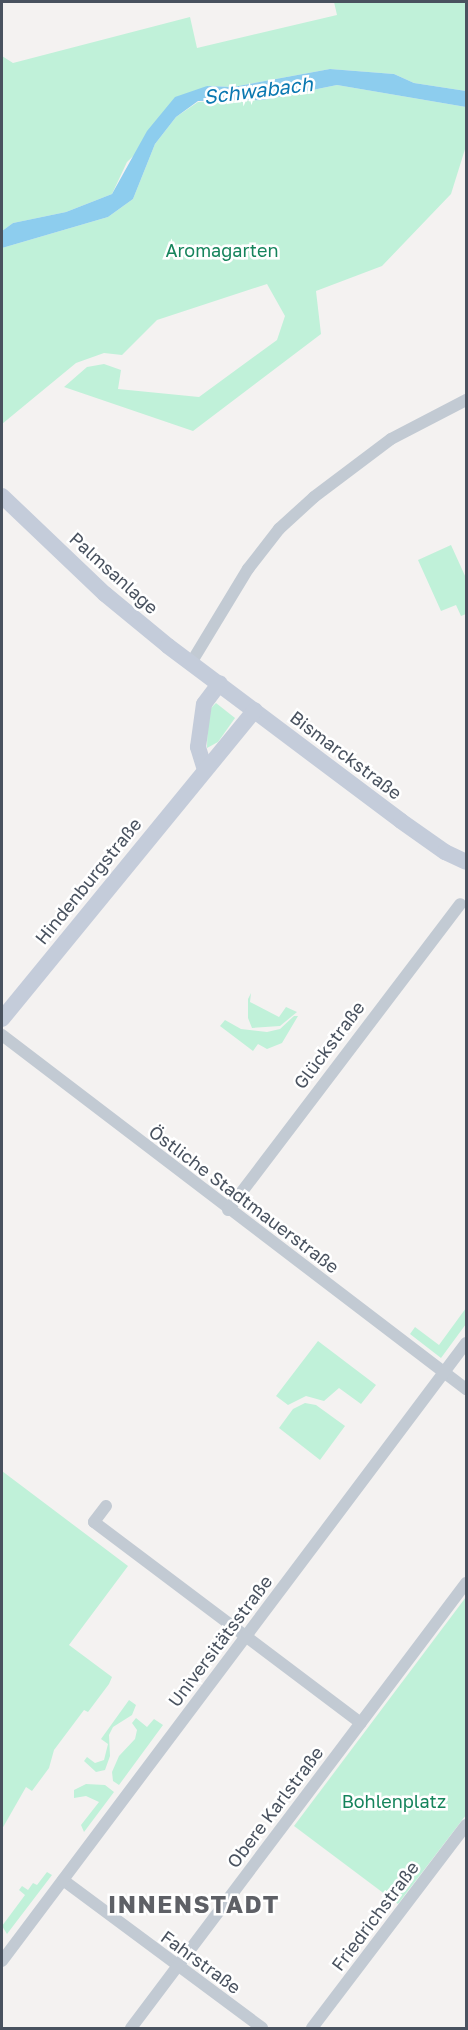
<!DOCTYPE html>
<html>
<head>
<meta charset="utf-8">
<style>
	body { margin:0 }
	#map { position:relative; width:468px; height:2030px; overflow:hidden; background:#f4f2f1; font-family:"Golos Text",sans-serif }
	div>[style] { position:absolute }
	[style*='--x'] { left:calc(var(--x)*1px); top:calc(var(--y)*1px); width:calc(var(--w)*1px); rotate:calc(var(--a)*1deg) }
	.green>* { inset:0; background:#c0f1d9 }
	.water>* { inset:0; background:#8dcdee }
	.street>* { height:12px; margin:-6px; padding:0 6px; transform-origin:6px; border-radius:6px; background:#c2cad3 }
	.secondary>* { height:16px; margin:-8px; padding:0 8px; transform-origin:8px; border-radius:8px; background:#c4ccda }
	span { translate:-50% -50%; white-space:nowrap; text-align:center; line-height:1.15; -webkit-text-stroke:5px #fff; paint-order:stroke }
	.park-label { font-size:18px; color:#16845c }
	.street-label { font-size:18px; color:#49525f }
	.water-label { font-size:20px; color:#0a78b1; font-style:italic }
	.district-label { font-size:24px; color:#5e6066; font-weight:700; letter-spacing:1.5px }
	.frame { position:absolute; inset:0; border:3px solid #49525f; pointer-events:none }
</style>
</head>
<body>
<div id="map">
	<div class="green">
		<i style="clip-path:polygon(334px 2px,466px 2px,466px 91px,414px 83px,394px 74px,330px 69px,233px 87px,207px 86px,127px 162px,112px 194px,66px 212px,13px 223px,2px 231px,2px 56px,13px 63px,190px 17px,197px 48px,337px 15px)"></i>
		<i style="clip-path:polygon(337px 85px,466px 107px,466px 146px,451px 194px,382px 266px,316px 291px,321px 334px,193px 431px,64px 387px,87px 367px,104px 364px,121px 370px,118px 389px,199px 397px,277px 340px,285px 316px,267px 284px,157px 320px,122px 355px,104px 353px,76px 363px,2px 424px,2px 248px,108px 217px,133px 199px,155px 144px,176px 117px,198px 102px,263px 100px)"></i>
		<i style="clip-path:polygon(451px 545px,466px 578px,466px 614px,461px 616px,456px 605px,441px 611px,418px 560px)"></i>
		<i style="clip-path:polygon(216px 703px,235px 718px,218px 742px,207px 748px,208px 711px)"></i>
		<i style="clip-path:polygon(251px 993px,250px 1002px,279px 1017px,286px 1007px,297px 1012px,280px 1026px,252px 1028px,248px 1018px,248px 999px)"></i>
		<i style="clip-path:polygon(294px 1016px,298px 1016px,282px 1043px,267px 1049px,258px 1044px,253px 1051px,220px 1026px,225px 1020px,241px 1029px,267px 1032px,280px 1029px)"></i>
		<i style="clip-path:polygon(466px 1308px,466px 1324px,441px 1358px,410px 1334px,415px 1327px,439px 1345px)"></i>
		<i style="clip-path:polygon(318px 1341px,376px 1385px,361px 1404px,339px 1388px,324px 1401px,306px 1396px,288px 1405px,276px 1396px)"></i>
		<i style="clip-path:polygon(305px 1403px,316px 1405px,345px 1426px,320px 1460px,279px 1428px,293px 1409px)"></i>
		<i style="clip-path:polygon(2px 1471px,128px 1566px,69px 1645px,112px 1677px,109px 1684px,88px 1712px,84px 1710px,54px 1750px,49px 1768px,32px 1791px,26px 1787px,2px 1829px)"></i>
		<i style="clip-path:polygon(466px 1597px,466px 1815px,398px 1904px,294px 1826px)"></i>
		<i style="clip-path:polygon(129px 1700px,136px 1705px,132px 1715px,113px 1727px,109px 1735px,110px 1756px,105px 1770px,96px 1772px,84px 1761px,87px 1757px,95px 1763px,104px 1760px,108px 1744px,101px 1739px)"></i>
		<i style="clip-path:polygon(136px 1718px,147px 1727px,154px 1719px,163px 1725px,119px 1785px,113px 1781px,112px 1772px,119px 1756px,135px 1739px,137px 1730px,132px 1723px)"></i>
		<i style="clip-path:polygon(86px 1784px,105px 1785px,114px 1792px,84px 1832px,81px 1825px,99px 1802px,86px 1796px,74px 1798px,74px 1790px)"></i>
		<i style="clip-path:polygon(47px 1872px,52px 1875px,7px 1934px,2px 1926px,25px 1895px,19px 1890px,22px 1886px,28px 1890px,33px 1883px,37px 1885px)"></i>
	</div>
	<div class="water">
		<i style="clip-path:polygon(330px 69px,394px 74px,414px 83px,466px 91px,466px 107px,337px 85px,263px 100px,198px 101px,176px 117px,155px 144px,133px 199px,108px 217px,2px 248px,2px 231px,13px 223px,66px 212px,112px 194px,147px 131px,175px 97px,207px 86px,233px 87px)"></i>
	</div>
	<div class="street">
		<i style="--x:191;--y:663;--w:110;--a:-58.8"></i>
		<i style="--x:248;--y:569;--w:51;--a:-52.2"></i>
		<i style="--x:279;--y:529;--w:47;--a:-42.4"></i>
		<i style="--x:314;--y:497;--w:96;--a:-37"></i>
		<i style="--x:391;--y:439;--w:85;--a:-27.5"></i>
		<i style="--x:2;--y:1035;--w:584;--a:37.34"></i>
		<i style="--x:228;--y:1210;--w:384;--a:-52.8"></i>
		<i style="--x:106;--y:1506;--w:20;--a:127"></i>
		<i style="--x:94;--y:1522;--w:334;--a:37"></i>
		<i style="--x:63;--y:1880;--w:248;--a:36.6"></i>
		<i style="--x:2;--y:1961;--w:773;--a:-53.1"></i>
		<i style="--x:131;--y:2028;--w:557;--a:-53.03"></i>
		<i style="--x:312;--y:2028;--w:255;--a:-52.8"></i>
	</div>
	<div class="secondary">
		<i style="--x:2;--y:496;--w:142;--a:43.6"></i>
		<i style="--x:105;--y:594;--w:82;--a:39.5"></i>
		<i style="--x:168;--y:646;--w:291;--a:36.9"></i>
		<i style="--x:401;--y:821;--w:54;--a:35.2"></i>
		<i style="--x:445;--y:852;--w:23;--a:25"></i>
		<i style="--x:205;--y:770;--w:24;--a:-107"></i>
		<i style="--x:198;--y:747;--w:43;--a:-82.1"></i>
		<i style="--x:204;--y:704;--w:26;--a:-53"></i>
		<i style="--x:2;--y:1019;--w:399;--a:-50.7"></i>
	</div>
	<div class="park-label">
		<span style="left:222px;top:250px">Aromagarten</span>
		<span style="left:394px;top:1801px">Bohlenplatz</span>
	</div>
	<div class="street-label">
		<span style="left:114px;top:573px;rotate:42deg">Palmsanlage</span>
		<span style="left:346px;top:755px;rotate:37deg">Bismarckstraße</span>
		<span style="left:88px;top:881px;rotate:-51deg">Hindenburgstraße</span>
		<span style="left:329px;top:1045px;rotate:-53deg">Glückstraße</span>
		<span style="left:244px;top:1199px;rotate:37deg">Östliche Stadtmauerstraße</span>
		<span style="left:220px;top:1641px;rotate:-53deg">Universitätsstraße</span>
		<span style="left:275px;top:1807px;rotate:-53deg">Obere Karlstraße</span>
		<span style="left:375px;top:1916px;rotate:-53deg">Friedrichstraße</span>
		<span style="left:201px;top:1962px;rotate:36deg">Fahrstraße</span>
	</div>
	<div class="water-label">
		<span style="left:258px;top:90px;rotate:-7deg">Schwabach</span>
	</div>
	<div class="district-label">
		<span style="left:194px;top:1904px">INNENSTADT</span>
	</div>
	<div class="frame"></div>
</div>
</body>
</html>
